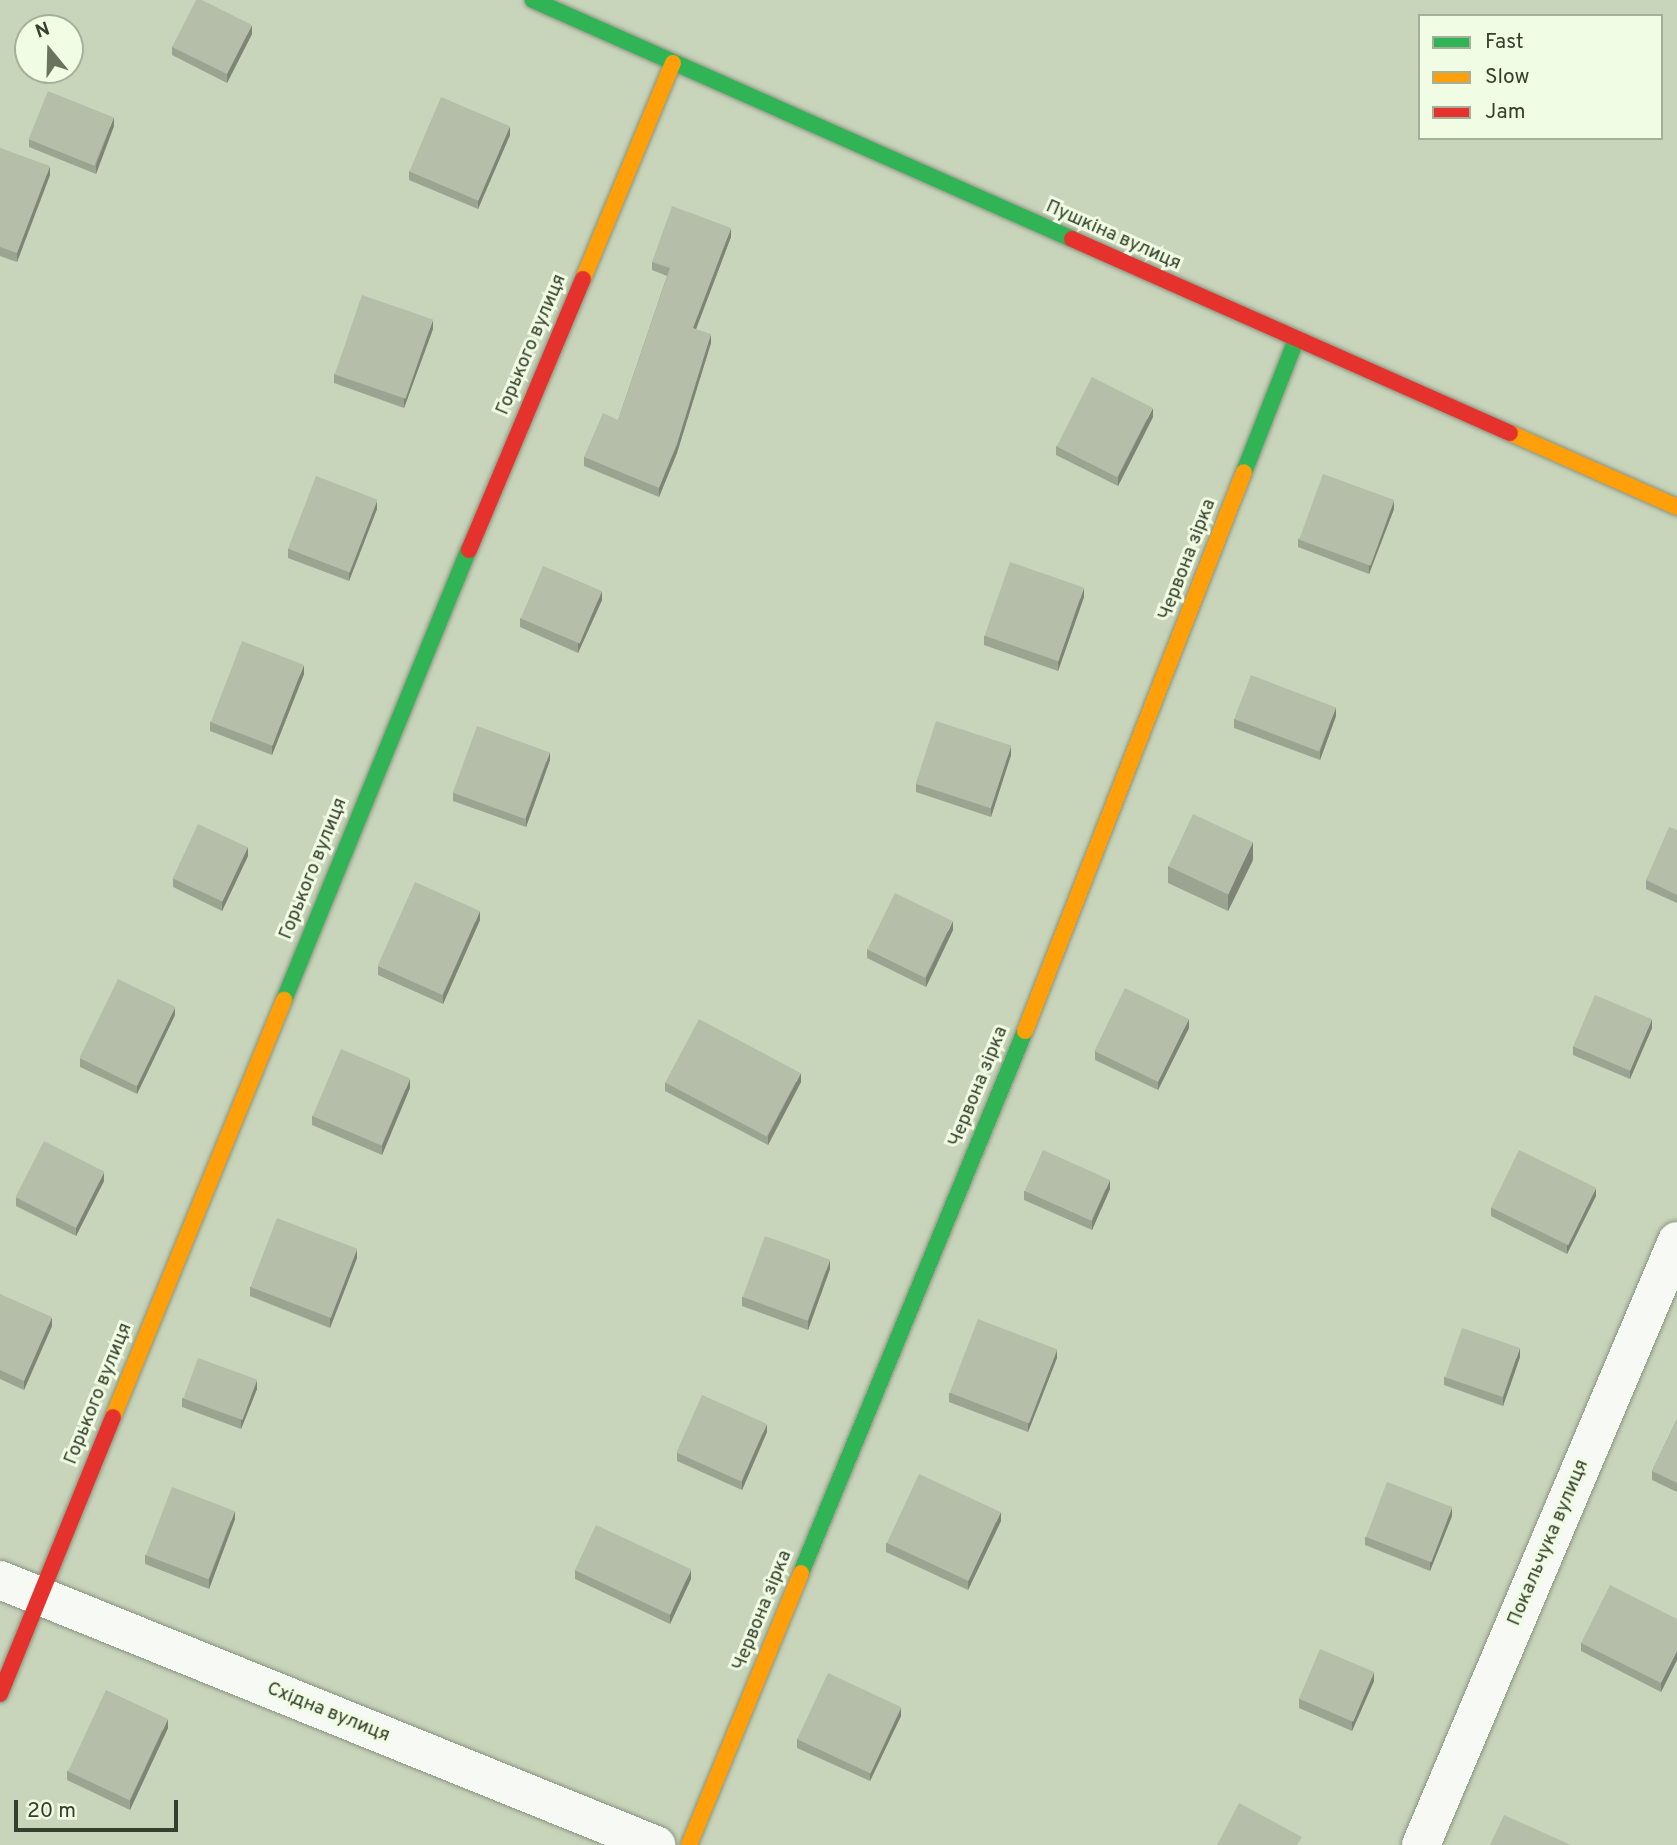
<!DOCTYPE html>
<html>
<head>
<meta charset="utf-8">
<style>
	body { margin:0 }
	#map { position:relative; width:1677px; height:1845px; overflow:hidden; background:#c8d5bb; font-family:Overpass,sans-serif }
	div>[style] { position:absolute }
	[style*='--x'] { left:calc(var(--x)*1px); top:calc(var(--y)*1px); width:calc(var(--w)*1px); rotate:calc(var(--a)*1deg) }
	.roads { filter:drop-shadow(0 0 2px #89937f) drop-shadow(0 0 2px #89937f) }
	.street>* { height:38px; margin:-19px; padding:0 19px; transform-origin:19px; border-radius:19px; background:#f7f9f5 }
	.fast>* { height:16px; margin:-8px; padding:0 8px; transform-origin:8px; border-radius:8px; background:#30b455 }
	.slow>* { height:16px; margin:-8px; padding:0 8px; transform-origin:8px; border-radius:8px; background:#ff9f0a }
	.jam>* { height:16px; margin:-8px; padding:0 8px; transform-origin:8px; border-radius:8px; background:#e5322d }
	.wall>* { inset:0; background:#9ba391 }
	.shaded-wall>* { inset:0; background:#7e8576 }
	.building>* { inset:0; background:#b4bea9; transform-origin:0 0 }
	span { translate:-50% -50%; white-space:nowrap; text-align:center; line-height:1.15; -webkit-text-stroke:6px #f0fce4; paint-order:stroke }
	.street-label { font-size:19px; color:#353f2b }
	.legend { position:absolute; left:1418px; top:14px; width:245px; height:126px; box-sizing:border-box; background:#f0fce4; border:2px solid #a5b09a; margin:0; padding:9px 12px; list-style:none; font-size:21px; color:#353f2b }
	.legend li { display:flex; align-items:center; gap:14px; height:35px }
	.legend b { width:35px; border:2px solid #a5b09a }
	.north { position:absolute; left:14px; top:14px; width:70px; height:70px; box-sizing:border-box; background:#f0fce4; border:2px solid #a5b09a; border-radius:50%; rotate:341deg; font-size:19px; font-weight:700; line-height:28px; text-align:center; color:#353f2b }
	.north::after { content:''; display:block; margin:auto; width:24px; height:32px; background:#68745d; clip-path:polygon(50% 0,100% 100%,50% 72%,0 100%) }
	.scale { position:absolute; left:14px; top:1800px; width:164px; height:32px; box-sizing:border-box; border:4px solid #353f2b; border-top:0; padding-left:9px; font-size:21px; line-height:24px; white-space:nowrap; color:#353f2b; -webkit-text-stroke:5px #f0fce4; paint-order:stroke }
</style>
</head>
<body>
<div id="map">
	<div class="roads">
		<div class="street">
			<i style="--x:0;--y:1580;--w:708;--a:22"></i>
			<i style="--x:1421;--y:1845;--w:656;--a:-67.03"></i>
		</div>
		<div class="fast">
			<i style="--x:533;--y:0;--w:590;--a:23.91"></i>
			<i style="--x:1244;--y:472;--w:142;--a:-68.5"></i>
			<i style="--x:284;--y:1000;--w:487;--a:-67.7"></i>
			<i style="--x:801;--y:1573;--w:586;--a:-67.55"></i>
		</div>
		<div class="slow">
			<i style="--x:583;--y:279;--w:234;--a:-67.4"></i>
			<i style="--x:1510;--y:433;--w:183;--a:23.9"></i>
			<i style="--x:1025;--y:1031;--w:600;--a:-68.61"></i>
			<i style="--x:113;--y:1417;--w:451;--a:-67.7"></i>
			<i style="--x:689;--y:1845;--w:294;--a:-67.6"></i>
		</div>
		<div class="jam">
			<i style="--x:1072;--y:239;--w:479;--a:23.9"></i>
			<i style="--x:469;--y:550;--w:294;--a:-67.2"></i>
			<i style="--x:0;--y:1694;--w:299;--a:-67.8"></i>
		</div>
	</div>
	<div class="wall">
		<i style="clip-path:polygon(252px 34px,227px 83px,172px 55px,172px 47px)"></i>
		<i style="clip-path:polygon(114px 126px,96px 174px,29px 147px,29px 139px)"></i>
		<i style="clip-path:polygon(510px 135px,478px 209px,409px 180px,409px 171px)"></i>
		<i style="clip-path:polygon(0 148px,50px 175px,17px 262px,0 256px)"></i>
		<i style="clip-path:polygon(731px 237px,696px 329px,711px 343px,677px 453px,659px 497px,584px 466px,584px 457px,618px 420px,667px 276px,652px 270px,652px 262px)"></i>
		<i style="clip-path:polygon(433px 329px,404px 408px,334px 383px,334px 374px)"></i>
		<i style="clip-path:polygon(1153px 417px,1118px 486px,1056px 455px,1056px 446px)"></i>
		<i style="clip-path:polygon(377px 509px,349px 581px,288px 558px,288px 549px)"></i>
		<i style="clip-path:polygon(1394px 509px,1369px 574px,1298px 547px,1298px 539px)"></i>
		<i style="clip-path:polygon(1084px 597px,1058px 671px,984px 645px,984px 636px)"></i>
		<i style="clip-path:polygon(602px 600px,578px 653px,520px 627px,520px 618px)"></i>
		<i style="clip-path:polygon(304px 674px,272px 755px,210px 731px,210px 722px)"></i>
		<i style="clip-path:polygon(1336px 716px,1320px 760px,1234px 728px,1234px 719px)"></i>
		<i style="clip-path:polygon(1011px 755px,991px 817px,916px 792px,916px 784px)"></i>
		<i style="clip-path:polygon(550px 760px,526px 827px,453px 801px,453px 793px)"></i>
		<i style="clip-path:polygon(1677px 830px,1677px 903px,1646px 889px,1646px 880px)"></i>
		<i style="clip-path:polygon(248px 856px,222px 911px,173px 887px,173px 878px)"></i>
		<i style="clip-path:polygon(1253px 860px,1228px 911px,1168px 883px,1168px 866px)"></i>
		<i style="clip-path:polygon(480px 920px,443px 1004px,378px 975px,378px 966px)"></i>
		<i style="clip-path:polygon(953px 930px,926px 987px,867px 958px,867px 949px)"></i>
		<i style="clip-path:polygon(175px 1015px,137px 1094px,80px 1067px,80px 1058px)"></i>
		<i style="clip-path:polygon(1189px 1028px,1158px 1090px,1095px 1060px,1095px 1051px)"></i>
		<i style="clip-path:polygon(1652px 1028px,1630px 1079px,1573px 1055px,1573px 1046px)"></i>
		<i style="clip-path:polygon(665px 1082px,801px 1082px,768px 1145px,665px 1091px)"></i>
		<i style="clip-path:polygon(410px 1088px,382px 1155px,312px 1125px,312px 1116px)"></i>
		<i style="clip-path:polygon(104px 1181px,76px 1236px,16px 1206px,16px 1197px)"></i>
		<i style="clip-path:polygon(1110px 1189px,1092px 1230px,1024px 1200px,1024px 1191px)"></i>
		<i style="clip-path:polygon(1596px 1196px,1567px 1254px,1491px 1216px,1491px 1207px)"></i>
		<i style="clip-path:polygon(357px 1258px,330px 1328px,250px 1296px,250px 1287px)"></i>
		<i style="clip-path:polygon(830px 1269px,808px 1330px,742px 1306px,742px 1297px)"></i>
		<i style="clip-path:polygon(0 1294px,52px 1326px,24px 1390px,0 1379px)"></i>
		<i style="clip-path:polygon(1520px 1357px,1503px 1406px,1444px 1385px,1444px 1377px)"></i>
		<i style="clip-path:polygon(1057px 1358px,1028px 1432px,949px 1402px,949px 1393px)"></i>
		<i style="clip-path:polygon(257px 1389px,241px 1429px,182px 1407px,182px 1398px)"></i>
		<i style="clip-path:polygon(1677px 1419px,1677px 1492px,1652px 1480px,1652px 1471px)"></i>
		<i style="clip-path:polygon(767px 1432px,742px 1490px,677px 1461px,677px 1453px)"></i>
		<i style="clip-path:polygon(1452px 1516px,1430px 1571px,1365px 1545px,1365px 1537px)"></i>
		<i style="clip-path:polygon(235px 1519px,209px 1589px,145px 1564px,145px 1555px)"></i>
		<i style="clip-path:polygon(1001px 1521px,968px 1590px,886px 1552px,886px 1543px)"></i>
		<i style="clip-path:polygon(575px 1570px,691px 1579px,670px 1624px,575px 1579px)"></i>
		<i style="clip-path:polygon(1677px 1619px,1677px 1660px,1661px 1692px,1581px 1651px,1581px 1643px)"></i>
		<i style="clip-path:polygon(1374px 1681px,1352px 1731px,1299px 1708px,1299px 1699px)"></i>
		<i style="clip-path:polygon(901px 1716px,870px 1781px,797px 1748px,797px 1739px)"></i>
		<i style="clip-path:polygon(168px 1728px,130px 1810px,67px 1780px,67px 1771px)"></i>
	</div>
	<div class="shaded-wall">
		<i style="clip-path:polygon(252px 25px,252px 34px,227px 83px,227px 74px)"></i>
		<i style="clip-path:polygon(114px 117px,114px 126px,96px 174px,96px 165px)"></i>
		<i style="clip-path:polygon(510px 126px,510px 135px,478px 209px,478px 200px)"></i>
		<i style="clip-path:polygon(50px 166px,50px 175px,17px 262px,17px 253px)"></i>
		<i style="clip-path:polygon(731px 228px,731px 237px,693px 337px,693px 328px)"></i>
		<i style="clip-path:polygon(433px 320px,433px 329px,404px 408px,404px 399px)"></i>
		<i style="clip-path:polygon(711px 334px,711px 343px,677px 453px,659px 497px,659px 488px)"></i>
		<i style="clip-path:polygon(1153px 408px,1153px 417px,1118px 486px,1118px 477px)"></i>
		<i style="clip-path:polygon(377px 500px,377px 509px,349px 581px,349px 573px)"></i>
		<i style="clip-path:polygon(1394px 500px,1394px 509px,1369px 574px,1369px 565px)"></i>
		<i style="clip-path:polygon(1084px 588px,1084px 597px,1058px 671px,1058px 662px)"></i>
		<i style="clip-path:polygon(602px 591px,602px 600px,578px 653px,578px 644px)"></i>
		<i style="clip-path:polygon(304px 665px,304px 674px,272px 755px,272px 746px)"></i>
		<i style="clip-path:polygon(1336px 707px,1336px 716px,1320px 760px,1320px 751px)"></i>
		<i style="clip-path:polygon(1011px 746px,1011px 755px,991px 817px,991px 808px)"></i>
		<i style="clip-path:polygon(550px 752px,550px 760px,526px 827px,526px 818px)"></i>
		<i style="clip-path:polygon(1253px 842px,1253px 860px,1228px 911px,1228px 894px)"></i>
		<i style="clip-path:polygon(248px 847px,248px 856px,222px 911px,222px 902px)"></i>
		<i style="clip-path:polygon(480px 911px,480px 920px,443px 1004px,443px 995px)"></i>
		<i style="clip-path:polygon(953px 921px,953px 930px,926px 987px,926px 978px)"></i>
		<i style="clip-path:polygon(175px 1007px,175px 1015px,137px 1094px,137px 1085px)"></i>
		<i style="clip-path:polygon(1189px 1019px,1189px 1028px,1158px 1090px,1158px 1081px)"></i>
		<i style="clip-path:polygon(1652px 1019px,1652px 1028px,1630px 1079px,1630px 1070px)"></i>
		<i style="clip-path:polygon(801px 1073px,801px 1082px,768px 1145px,768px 1136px)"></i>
		<i style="clip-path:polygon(410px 1079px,410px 1088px,382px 1155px,382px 1146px)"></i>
		<i style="clip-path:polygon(104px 1172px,104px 1181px,76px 1236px,76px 1227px)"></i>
		<i style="clip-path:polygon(1110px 1180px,1110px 1189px,1092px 1230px,1092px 1221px)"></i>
		<i style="clip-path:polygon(1596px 1188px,1596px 1196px,1567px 1254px,1567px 1245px)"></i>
		<i style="clip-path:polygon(357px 1249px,357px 1258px,330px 1328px,330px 1319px)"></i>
		<i style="clip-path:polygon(830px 1260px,830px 1269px,808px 1330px,808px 1321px)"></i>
		<i style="clip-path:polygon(52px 1317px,52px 1326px,24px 1390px,24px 1381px)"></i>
		<i style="clip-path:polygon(1520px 1348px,1520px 1357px,1503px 1406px,1503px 1397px)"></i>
		<i style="clip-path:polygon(1057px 1349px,1057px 1358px,1028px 1432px,1028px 1423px)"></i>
		<i style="clip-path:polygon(257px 1380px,257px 1389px,241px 1429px,241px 1420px)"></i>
		<i style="clip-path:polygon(767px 1424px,767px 1432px,742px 1490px,742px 1481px)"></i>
		<i style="clip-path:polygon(1452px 1507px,1452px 1516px,1430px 1571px,1430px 1562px)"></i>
		<i style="clip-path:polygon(235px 1511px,235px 1519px,209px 1589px,209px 1580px)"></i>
		<i style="clip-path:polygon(1001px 1512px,1001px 1521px,968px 1590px,968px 1581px)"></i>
		<i style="clip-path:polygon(691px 1570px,691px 1579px,670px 1624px,670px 1615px)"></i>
		<i style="clip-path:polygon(1677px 1651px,1677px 1660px,1661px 1692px,1661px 1683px)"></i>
		<i style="clip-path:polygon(1374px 1672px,1374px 1681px,1352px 1731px,1352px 1722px)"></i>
		<i style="clip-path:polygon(901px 1707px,901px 1716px,870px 1781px,870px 1772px)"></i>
		<i style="clip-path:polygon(168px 1719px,168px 1728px,130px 1810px,130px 1801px)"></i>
	</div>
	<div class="building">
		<i style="clip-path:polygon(196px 0,202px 0,252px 25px,227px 74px,172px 47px)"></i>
		<i style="left:48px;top:91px;width:71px;height:52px;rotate:22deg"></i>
		<i style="left:441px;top:97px;width:75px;height:81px;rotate:23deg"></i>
		<i style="clip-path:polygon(0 148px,50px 166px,17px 253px,0 247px)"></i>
		<i style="clip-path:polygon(672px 206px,731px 228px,693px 328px,711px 334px,677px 444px,659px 488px,584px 457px,603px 413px,618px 420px,670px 268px,652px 262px)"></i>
		<i style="left:362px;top:295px;width:75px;height:84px;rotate:19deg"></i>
		<i style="left:1092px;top:377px;width:68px;height:78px;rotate:27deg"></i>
		<i style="left:1323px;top:474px;width:76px;height:70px;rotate:20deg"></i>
		<i style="left:316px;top:476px;width:66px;height:78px;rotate:21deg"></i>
		<i style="left:1010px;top:562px;width:78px;height:78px;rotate:19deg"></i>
		<i style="left:543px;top:566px;width:64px;height:57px;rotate:23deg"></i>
		<i style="left:242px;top:641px;width:66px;height:87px;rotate:21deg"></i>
		<i style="left:1251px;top:675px;width:91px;height:47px;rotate:21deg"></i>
		<i style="left:936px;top:721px;width:79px;height:66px;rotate:18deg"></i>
		<i style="left:477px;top:726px;width:77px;height:71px;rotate:20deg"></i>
		<i style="left:1193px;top:814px;width:66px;height:58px;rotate:25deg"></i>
		<i style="left:198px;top:824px;width:55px;height:60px;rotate:25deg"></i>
		<i style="clip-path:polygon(1669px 827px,1677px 830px,1677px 895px,1646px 880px)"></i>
		<i style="left:415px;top:882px;width:71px;height:92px;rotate:24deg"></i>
		<i style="left:895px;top:893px;width:64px;height:63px;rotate:26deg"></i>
		<i style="left:118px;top:979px;width:64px;height:88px;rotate:26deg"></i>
		<i style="left:1125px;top:988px;width:71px;height:70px;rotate:26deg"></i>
		<i style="left:1595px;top:995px;width:62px;height:56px;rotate:23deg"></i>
		<i style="left:699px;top:1019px;width:115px;height:72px;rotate:28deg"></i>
		<i style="left:341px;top:1049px;width:75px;height:73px;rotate:23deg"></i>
		<i style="left:44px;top:1141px;width:68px;height:63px;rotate:27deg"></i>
		<i style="left:1043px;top:1150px;width:73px;height:45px;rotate:24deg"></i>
		<i style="left:1519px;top:1150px;width:86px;height:64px;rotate:26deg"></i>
		<i style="left:277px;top:1218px;width:86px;height:74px;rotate:21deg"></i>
		<i style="left:765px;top:1236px;width:69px;height:65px;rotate:20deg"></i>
		<i style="clip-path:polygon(0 1294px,52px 1317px,24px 1381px,0 1370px)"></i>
		<i style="left:978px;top:1319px;width:85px;height:79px;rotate:21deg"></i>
		<i style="left:1462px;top:1328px;width:61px;height:52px;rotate:19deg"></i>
		<i style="left:198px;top:1358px;width:63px;height:43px;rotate:20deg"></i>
		<i style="left:702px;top:1395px;width:71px;height:63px;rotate:24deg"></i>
		<i style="clip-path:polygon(1677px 1419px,1677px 1483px,1652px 1471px)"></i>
		<i style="left:919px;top:1474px;width:90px;height:76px;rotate:25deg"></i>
		<i style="left:1387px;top:1482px;width:70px;height:59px;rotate:21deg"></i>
		<i style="left:172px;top:1487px;width:67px;height:73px;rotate:21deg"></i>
		<i style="left:596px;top:1525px;width:105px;height:50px;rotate:25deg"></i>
		<i style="clip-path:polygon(1610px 1585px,1677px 1619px,1677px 1651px,1661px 1683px,1581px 1643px)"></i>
		<i style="left:1320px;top:1649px;width:59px;height:54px;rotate:23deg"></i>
		<i style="left:828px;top:1673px;width:81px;height:73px;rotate:25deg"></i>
		<i style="left:106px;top:1690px;width:68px;height:90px;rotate:25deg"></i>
		<i style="clip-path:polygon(1239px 1803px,1302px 1837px,1297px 1845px,1217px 1845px)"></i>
		<i style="clip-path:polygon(1504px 1815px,1571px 1845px,1490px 1845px)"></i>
	</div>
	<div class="street-label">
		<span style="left:1113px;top:236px;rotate:24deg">Пушкіна вулиця</span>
		<span style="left:532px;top:345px;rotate:-67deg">Горького вулиця</span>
		<span style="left:1188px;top:560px;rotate:-69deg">Червона зірка</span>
		<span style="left:314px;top:869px;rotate:-68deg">Горького вулиця</span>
		<span style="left:979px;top:1087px;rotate:-68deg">Червона зірка</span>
		<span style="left:99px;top:1394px;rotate:-68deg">Горького вулиця</span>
		<span style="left:1549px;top:1543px;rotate:-67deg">Покальчука вулиця</span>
		<span style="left:763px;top:1611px;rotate:-68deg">Червона зірка</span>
		<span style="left:328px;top:1713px;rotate:22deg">Східна вулиця</span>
	</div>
	<ul class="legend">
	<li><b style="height:9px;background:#30b455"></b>Fast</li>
	<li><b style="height:9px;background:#ff9f0a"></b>Slow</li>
	<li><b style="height:9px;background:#e5322d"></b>Jam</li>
	</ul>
	<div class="north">N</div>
	<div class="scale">20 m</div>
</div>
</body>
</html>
